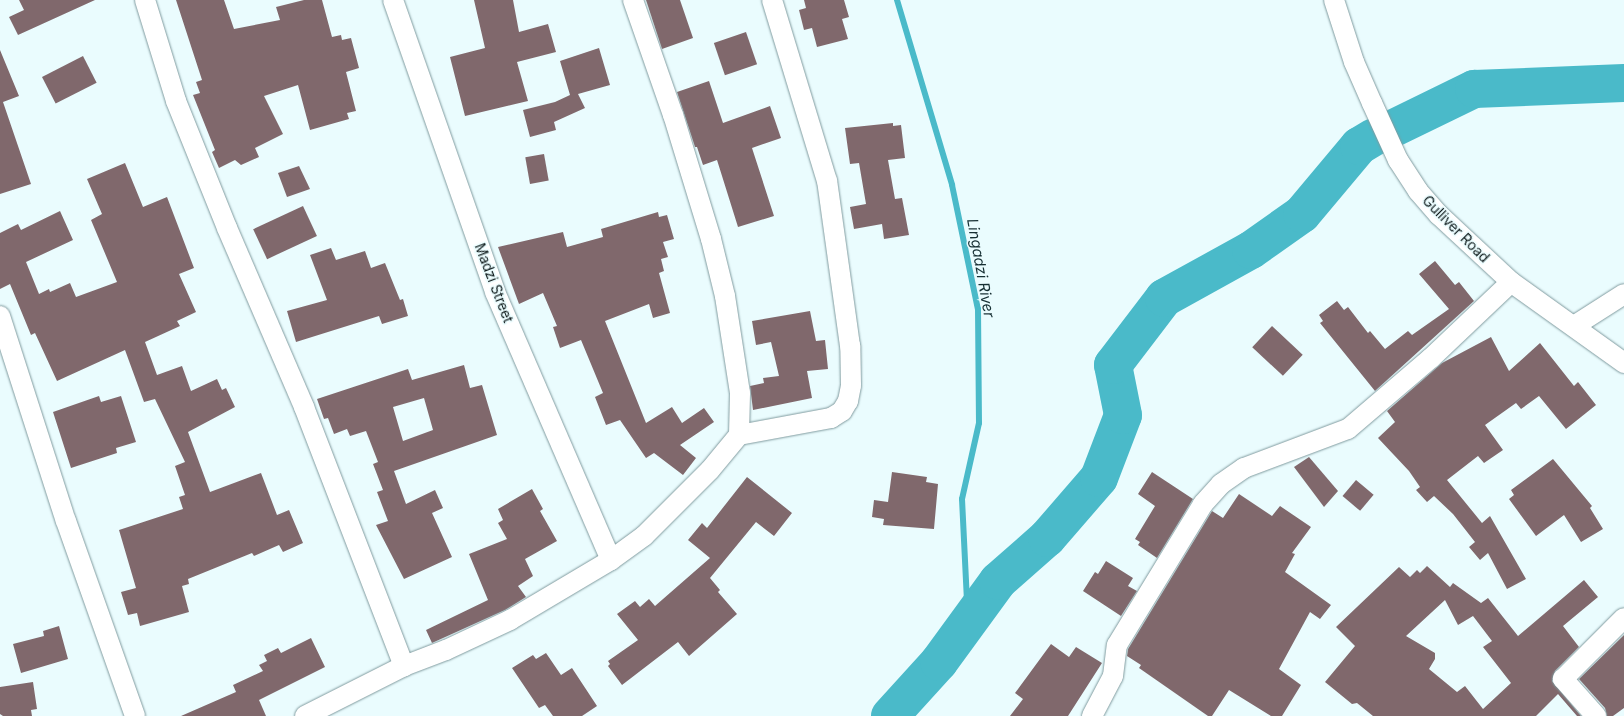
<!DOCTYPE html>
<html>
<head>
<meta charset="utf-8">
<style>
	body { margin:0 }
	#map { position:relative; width:1624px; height:716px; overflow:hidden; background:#eafcfe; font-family:Inter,sans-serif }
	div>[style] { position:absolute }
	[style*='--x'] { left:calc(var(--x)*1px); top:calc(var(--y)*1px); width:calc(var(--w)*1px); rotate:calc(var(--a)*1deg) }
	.stream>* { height:6px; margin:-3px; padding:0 3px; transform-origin:3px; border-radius:3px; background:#4abac9 }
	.river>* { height:38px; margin:-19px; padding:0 19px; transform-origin:19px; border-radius:19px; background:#4abac9 }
	.building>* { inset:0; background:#80686c; transform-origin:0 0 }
	.roads { filter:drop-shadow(0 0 1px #809b9f) drop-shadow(0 0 1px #809b9f) }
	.minor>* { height:20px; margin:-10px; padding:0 10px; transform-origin:10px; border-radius:10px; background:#fff }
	span { translate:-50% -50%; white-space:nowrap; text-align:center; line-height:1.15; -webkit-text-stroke:3px #eafcfe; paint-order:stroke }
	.street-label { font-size:14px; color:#0e191a }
	.water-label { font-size:15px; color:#162f33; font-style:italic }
</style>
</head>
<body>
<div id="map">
	<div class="stream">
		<i style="--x:897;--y:0;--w:193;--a:73.4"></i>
		<i style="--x:952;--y:185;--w:127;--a:78.2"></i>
		<i style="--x:978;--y:309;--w:114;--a:89.5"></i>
		<i style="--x:979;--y:423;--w:78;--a:102.6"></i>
		<i style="--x:962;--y:499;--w:121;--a:87.2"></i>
	</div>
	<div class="river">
		<i style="--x:1396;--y:127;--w:87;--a:-26"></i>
		<i style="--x:1474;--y:89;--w:150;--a:-2.3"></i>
		<i style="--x:890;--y:716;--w:73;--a:-47.8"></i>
		<i style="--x:939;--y:662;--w:100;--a:-53.9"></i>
		<i style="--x:998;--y:581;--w:65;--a:-41.3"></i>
		<i style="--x:1047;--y:538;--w:79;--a:-49.1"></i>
		<i style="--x:1099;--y:478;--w:67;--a:-69.1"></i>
		<i style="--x:1123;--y:415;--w:51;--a:-101.3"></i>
		<i style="--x:1113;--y:365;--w:84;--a:-52.7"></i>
		<i style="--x:1164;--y:298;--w:99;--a:-28.9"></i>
		<i style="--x:1251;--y:250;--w:62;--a:-35.2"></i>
		<i style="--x:1302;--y:214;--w:89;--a:-50"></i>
		<i style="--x:1359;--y:146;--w:17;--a:-31"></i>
	</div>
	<div class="building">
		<i style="clip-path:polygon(19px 0,95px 0,18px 35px,9px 17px,24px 10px)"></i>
		<i style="clip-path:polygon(176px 0,224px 0,234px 29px,280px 20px,276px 7px,304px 0,322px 0,332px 37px,341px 35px,342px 40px,351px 38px,359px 68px,346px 72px,356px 111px,347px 113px,349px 119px,310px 130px,298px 85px,264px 96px,283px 134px,255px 148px,259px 157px,241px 165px,235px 160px,219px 168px,212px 152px,215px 150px,193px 95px,200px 93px,196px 82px,202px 80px)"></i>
		<i style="clip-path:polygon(474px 0,513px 0,519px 32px,548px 24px,556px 52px,517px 62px,528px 101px,465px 116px,450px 57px,485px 48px)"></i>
		<i style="clip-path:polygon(646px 0,680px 0,693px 38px,662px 49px)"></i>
		<i style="clip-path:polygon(804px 0,844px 0,849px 17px,842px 19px,848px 39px,817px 47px,812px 28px,804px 30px,799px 10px,806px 8px)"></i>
		<i style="left:746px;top:32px;width:34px;height:34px;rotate:71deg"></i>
		<i style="clip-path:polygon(599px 48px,610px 85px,578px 94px,585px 108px,554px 122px,556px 130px,530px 137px,523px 110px,555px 102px,570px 95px,560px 61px)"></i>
		<i style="clip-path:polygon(0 50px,19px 96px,3px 102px,31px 184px,0 194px)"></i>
		<i style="left:83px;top:56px;width:30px;height:46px;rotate:63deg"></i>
		<i style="clip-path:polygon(709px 81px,723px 123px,770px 106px,781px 138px,752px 148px,774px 216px,738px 227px,717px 160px,703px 165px,697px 147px,695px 147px,677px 92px)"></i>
		<i style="clip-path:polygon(893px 123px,893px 126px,901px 125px,905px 158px,888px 160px,895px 199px,902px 198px,909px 235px,884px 239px,882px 224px,854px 229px,850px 207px,866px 204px,859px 163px,850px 164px,845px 128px)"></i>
		<i style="left:544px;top:154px;width:27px;height:19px;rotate:80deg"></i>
		<i style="clip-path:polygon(125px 163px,143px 207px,167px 197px,194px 268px,179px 274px,196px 312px,177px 321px,180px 326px,145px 342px,157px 375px,182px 366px,191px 391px,217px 379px,222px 390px,226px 388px,235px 407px,188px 432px,210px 492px,261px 473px,277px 515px,289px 510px,303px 543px,283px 552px,279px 545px,254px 556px,252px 553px,188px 579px,189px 584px,182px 586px,189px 612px,140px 626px,137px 613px,128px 615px,121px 592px,136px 588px,119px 530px,183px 509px,179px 497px,185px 495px,175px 466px,185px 462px,155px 399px,144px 402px,125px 350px,57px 381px,35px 333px,31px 335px,10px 284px,0 289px,0 233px,18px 224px,21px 230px,60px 211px,73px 240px,26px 262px,39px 294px,49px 289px,50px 292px,70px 283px,76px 297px,117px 282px,91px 220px,102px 214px,87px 179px)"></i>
		<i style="clip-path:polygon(299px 166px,310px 189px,287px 197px,278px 173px)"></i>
		<i style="left:303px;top:206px;width:33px;height:55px;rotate:65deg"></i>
		<i style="clip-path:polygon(658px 212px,659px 217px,667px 215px,674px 239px,663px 242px,668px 257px,661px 259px,664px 271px,659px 273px,670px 313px,653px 318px,649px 304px,605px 321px,646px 423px,672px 407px,682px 423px,704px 408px,714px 422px,680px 445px,696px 458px,683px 475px,654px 453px,646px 458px,620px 420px,606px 425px,595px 397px,603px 393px,581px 340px,560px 348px,553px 327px,557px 326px,543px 293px,519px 304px,498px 247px,563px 232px,567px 247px,603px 237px,601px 229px)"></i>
		<i style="clip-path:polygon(331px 248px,336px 260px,365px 251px,371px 268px,385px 263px,400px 300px,403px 299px,408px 316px,382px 324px,379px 316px,296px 342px,287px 311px,327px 300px,310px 255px)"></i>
		<i style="clip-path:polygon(1435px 261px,1455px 285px,1459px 282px,1474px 301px,1375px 391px,1320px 323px,1323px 321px,1319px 315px,1337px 301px,1344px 310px,1348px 307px,1368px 333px,1370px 331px,1385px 349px,1408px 331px,1412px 335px,1449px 309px,1419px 274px)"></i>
		<i style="clip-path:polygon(810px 311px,816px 341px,825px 340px,828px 369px,807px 371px,812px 398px,753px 410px,750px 386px,764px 383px,763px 378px,779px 376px,771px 342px,756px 345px,752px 321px)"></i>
		<i style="left:1272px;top:326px;width:42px;height:29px;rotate:43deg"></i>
		<i style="clip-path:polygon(1491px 337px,1509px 371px,1540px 343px,1574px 386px,1578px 382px,1596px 405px,1566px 429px,1539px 396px,1521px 409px,1516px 403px,1485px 425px,1503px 450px,1484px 463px,1478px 456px,1447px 480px,1482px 523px,1490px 516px,1526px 579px,1507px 589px,1488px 553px,1480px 560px,1469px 547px,1475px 542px,1453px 514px,1434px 496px,1427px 502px,1416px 490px,1420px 487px,1409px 471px,1378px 438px,1395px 422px,1387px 411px,1442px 363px)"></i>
		<i style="clip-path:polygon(evenodd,464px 365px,470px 388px,482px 385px,497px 435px,394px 471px,406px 504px,435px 490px,443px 508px,432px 513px,452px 557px,404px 579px,376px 525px,388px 521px,377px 492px,383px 490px,373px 464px,378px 462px,366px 431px,350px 436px,347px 429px,334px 434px,328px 418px,324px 419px,317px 399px,408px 369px,412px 380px,464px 365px,424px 398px,433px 430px,403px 441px,393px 407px,424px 398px)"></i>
		<i style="clip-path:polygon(99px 396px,101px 402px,121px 396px,136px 442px,116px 448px,117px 453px,71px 468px,53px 412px)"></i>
		<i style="clip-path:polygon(1309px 457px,1338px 491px,1324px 507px,1294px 467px)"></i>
		<i style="clip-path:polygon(1553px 459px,1592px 506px,1590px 508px,1603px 529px,1581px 542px,1564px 515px,1536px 536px,1509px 499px,1514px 495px,1511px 490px)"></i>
		<i style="clip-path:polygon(892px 472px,927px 477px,926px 482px,938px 484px,934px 529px,883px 525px,884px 519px,872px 517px,874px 500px,888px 502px)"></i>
		<i style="clip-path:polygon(1152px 472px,1193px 499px,1157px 558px,1138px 545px,1140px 542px,1135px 539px,1155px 506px,1138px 494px)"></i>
		<i style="clip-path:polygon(747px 477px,792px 513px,774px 536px,756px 522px,710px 578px,720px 590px,718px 592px,737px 614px,689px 656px,678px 642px,622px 685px,608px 666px,610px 664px,608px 661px,638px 640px,617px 614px,635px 601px,640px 607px,649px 599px,655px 606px,710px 558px,688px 540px,702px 523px,707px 528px)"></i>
		<i style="left:1356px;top:480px;width:23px;height:21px;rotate:40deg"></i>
		<i style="clip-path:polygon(532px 489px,543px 509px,540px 511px,557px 541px,525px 559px,533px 576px,518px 586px,526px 597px,505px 610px,432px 643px,426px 630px,488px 600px,469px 554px,507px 539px,498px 523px,503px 520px,498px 509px)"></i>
		<i style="clip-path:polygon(1239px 494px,1272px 516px,1280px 506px,1311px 527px,1292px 553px,1295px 554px,1285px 572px,1331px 605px,1320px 619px,1310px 612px,1279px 669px,1301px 685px,1282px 716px,1271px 716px,1229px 690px,1212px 716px,1208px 716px,1139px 668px,1141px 665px,1127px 656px,1128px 649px,1212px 511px,1223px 518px)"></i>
		<i style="clip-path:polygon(1106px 561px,1133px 578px,1128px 586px,1137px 591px,1121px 616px,1083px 591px,1095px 572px,1098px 574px)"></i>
		<i style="clip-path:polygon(evenodd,1427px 566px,1450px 587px,1453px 583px,1481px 603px,1488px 598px,1518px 636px,1584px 580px,1598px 597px,1563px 626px,1579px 647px,1555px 671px,1552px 681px,1581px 716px,1577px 716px,1558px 694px,1536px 716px,1373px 716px,1357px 703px,1352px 704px,1325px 682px,1355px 646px,1336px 627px,1399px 567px,1410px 577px,1417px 570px,1420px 573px,1427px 566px,1445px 600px,1458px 625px,1473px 616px,1492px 641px,1483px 647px,1511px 683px,1483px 709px,1465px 686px,1457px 692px,1429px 669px,1435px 659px,1435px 653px,1406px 636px,1445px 600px)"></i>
		<i style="clip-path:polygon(59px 626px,68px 659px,21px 673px,13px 644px,44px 636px,43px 631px)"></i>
		<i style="clip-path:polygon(1624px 635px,1624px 708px,1613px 716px,1607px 716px,1605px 708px,1579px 679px)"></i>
		<i style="clip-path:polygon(311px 638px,325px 667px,259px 700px,266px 716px,181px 716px,236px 692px,233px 685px,263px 671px,259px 665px,267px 661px,264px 655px,278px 648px,281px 653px)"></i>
		<i style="clip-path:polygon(1051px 644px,1069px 657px,1076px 647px,1102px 663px,1068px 716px,1010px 716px,1023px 699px,1015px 693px)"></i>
		<i style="clip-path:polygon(546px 653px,561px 675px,572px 668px,597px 706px,582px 716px,553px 716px,545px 705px,539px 708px,512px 668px,533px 655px,536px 659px)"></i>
		<i style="clip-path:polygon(33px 682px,37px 709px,31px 710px,32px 716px,3px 716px,0 714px,0 687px)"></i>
	</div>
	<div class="roads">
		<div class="minor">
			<i style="--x:145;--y:0;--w:106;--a:72.9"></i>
			<i style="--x:176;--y:101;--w:137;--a:68.1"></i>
			<i style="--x:227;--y:228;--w:195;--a:66.7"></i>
			<i style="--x:304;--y:407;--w:278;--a:68.9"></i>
			<i style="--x:393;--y:0;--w:309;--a:70.7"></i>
			<i style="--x:495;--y:292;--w:292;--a:66.6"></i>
			<i style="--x:1334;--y:0;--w:65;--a:72.1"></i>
			<i style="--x:1354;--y:62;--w:45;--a:66.3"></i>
			<i style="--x:1372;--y:103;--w:63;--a:65.5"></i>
			<i style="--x:1398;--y:160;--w:37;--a:57"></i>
			<i style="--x:1418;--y:191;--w:32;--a:49"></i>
			<i style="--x:1439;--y:215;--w:98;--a:42.9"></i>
			<i style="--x:1511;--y:282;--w:139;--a:35.6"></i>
			<i style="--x:0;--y:316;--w:215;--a:72.2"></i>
			<i style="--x:66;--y:521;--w:207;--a:70.5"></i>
			<i style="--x:1574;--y:326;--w:59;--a:-32.6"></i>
			<i style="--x:739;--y:435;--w:94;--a:-10.5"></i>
			<i style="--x:831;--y:418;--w:13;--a:-32"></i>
			<i style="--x:842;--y:411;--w:12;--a:-59"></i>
			<i style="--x:848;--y:401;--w:16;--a:-79"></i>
			<i style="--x:851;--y:385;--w:39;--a:-91"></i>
			<i style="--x:850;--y:346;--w:167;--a:-97.9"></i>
			<i style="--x:827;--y:181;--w:189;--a:-106.9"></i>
			<i style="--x:305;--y:716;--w:111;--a:-26.8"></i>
			<i style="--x:404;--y:666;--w:45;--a:-20.9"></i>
			<i style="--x:446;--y:650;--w:71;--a:-25.1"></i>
			<i style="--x:510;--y:620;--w:117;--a:-30.7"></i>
			<i style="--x:611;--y:560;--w:41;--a:-36"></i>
			<i style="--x:644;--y:536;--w:93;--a:-45"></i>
			<i style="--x:710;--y:470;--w:45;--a:-50.4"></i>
			<i style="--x:739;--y:435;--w:42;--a:-88.6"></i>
			<i style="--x:740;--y:393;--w:98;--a:-98.8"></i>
			<i style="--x:725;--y:296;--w:59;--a:-103.8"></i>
			<i style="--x:711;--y:239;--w:130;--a:-107"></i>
			<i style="--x:673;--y:115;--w:122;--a:-109.2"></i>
			<i style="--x:1092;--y:716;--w:45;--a:-62.3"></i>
			<i style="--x:1113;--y:676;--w:31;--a:-83"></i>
			<i style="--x:1117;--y:645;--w:165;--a:-58.6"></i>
			<i style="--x:1203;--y:504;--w:27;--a:-48"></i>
			<i style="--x:1221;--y:484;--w:28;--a:-35"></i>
			<i style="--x:1244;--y:468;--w:111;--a:-20.6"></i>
			<i style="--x:1348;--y:429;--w:109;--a:-40.5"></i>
			<i style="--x:1431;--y:358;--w:110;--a:-43.5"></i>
			<i style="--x:1596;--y:716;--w:50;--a:-131.7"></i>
			<i style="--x:1563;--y:679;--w:86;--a:-45"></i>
		</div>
	</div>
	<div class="street-label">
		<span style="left:1456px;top:229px;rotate:45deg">Gulliver Road</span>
		<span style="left:494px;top:283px;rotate:69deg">Madzi Street</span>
	</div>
	<div class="water-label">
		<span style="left:981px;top:268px;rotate:80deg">Lingadzi River</span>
	</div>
</div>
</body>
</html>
